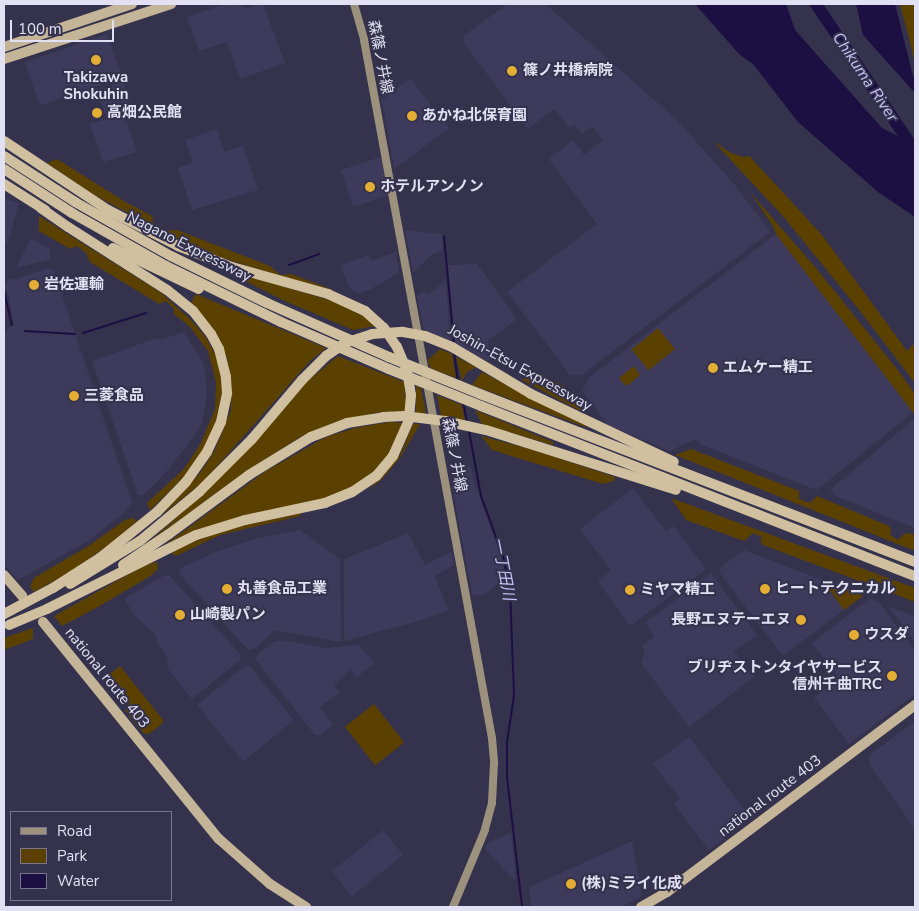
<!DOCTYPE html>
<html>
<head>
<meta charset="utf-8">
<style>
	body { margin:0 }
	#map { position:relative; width:919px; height:911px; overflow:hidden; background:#35324d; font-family:"Nunito Sans","Noto Sans JP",sans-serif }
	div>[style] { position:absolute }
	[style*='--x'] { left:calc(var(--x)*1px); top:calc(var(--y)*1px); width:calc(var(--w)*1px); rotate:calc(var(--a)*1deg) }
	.built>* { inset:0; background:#3e3a5b; transform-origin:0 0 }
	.green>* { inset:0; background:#5b4101; transform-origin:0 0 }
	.water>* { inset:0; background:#1c0f42 }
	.stream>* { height:2px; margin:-1px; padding:0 1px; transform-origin:1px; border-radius:1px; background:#1c0f42 }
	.river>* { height:12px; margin:-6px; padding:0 6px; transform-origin:6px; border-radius:6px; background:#1c0f42 }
	.secondary>* { height:8px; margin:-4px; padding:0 4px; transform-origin:4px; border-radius:4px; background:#9c917c }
	.trunk>* { height:10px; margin:-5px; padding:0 5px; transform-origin:5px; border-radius:5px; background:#c4b498 }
	.motorway>* { height:10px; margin:-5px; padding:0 5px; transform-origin:5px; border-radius:5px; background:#d1c0a0 }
	.motorway-bridge>* { height:10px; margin:-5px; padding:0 5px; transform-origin:5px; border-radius:5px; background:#d1c0a0 }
	.dots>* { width:14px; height:14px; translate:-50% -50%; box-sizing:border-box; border:2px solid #35324d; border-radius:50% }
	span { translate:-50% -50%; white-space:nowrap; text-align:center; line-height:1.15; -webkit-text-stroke:4px #35324d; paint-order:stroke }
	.street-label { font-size:15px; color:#e2e1f3 }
	.poi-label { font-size:15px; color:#e2e1f3; font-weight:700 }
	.left { translate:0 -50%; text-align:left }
	.right { translate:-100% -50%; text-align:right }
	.water-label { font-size:16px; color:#c7c2f7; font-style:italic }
	.frame { position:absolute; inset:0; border:5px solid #e2e1f3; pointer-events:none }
	.legend { position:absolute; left:10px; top:811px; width:162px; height:90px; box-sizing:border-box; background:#35324d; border:1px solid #7a788f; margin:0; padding:6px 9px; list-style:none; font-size:15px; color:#e2e1f3 }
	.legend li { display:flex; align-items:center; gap:10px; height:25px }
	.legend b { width:25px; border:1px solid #7a788f }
	.scale { position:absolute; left:10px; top:20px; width:104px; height:22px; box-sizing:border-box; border:2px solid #e2e1f3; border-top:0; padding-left:6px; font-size:15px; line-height:18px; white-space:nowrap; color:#e2e1f3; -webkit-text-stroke:4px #35324d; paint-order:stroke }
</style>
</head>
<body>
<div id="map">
	<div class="built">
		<i style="clip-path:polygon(225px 4px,234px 4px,246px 8px,263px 4px,285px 63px,240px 79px,227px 42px,199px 51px,187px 17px)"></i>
		<i style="clip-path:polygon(508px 4px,545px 4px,574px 29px,677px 120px,734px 184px,770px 232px,582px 375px,570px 375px,507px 292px,597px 224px,549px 159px,573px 140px,584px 155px,603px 140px,592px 126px,582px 134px,575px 125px,570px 128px,554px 109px,528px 129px,464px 43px,463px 36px)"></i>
		<i style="left:107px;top:34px;width:46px;height:87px;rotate:71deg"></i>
		<i style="clip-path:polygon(410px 78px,449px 128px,394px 169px,382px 100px)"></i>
		<i style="clip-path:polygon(123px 81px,133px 110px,124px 113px,137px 152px,103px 162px,90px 124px,107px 119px,97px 91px)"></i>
		<i style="clip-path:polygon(217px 129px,224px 152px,243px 146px,258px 190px,192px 210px,178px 168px,193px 163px,185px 140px)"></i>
		<i style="clip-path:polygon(380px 157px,383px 160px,389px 195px,353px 207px,341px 170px)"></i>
		<i style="clip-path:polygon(4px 199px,19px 203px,9px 238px,4px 247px)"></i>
		<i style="clip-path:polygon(405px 230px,442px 234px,442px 251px,433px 254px,413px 272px)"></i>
		<i style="clip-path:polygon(776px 234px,913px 412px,817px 490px,700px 444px,695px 439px,670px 451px,608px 425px,582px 390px,591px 376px)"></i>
		<i style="clip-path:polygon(31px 238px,49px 248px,51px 259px,16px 268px)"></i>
		<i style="clip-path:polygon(396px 252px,399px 273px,371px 289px,358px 293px,349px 288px,341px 265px,368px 255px,371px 261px)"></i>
		<i style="clip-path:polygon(477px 264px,517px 319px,487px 341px,492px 358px,487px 361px,455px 343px,448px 265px)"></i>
		<i style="clip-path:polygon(49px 268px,54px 271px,132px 503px,122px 514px,88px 541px,18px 580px,4px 564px,4px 331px,14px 324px,9px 297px,4px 285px,11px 278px,16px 279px)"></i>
		<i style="clip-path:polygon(446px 280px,450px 341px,424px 330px,417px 296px,424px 291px,428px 295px)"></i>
		<i style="clip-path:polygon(184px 332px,201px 359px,205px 370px,207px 396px,202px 423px,188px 444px,162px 477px,143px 495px,138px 495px,92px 361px,157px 338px,160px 340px)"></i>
		<i style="clip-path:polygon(915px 418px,915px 528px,836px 496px,830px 490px)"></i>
		<i style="clip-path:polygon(470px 465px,474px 482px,503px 563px,505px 578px,487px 593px,477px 596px,472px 594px,451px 480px)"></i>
		<i style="clip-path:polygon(633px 488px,666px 531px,674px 526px,706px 569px,632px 625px,628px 624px,598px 581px,611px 570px,580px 529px)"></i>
		<i style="clip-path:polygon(300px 530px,340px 559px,341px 642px,273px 630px,269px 636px,253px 650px,248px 650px,179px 573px,179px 569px,213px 553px,254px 539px)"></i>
		<i style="clip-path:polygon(408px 533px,425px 565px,451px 552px,454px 565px,435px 576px,448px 610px,422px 620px,344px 641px,344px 559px)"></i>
		<i style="clip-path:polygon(744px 550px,822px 580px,844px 610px,784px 655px,781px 654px,720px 573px,720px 568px)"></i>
		<i style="clip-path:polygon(711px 573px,757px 635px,734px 651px,754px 677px,689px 727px,641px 663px,645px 651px,642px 646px,655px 636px,645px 623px)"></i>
		<i style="clip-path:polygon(165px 575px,169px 575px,241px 655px,240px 660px,192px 699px,168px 669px,167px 657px,159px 645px,155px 634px,136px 617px,124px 599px)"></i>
		<i style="clip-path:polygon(870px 598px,879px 602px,915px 651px,915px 694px,849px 744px,814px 698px,839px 678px,812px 643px)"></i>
		<i style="clip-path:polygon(890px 607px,915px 616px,915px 642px,890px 608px)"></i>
		<i style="clip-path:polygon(282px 640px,326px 648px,359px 645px,374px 663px,357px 677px,350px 670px,334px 685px,340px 692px,320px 707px,333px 725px,321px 735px,315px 735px,256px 660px,257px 655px,272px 643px)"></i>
		<i style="clip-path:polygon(246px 665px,250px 666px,294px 720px,243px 762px,197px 705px)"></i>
		<i style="clip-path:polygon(915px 721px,915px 829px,871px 767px,869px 759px,872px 753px)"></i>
		<i style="clip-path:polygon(689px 737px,751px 818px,709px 850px,674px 804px,680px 799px,653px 764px)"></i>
		<i style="left:383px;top:830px;width:32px;height:66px;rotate:51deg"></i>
		<i style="clip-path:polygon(511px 833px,516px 879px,513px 879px,485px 849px,488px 843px)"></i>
		<i style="clip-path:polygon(632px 841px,642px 896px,622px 907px,531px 907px,529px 887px)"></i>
	</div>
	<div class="green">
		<i style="clip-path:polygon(900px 4px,915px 4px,915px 64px,909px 38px)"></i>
		<i style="clip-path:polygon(714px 142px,731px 153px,743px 157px,750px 156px,753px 160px,822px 235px,907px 351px,915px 343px,915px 383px,860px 311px,782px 215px)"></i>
		<i style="clip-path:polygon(57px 159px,122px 200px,152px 216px,153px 222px,163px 231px,177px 230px,270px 266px,280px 275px,291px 274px,336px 291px,305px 284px,223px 258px,178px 239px,96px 196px,47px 163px)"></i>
		<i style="clip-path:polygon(750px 192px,816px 268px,897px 369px,915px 394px,915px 415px,776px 234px,773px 226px)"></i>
		<i style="clip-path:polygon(39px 216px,160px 292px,191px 320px,205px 336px,218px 359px,223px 388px,215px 427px,207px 444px,182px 479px,150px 510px,147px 503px,184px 469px,201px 443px,215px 409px,216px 383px,208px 351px,190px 327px,174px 314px,174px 309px,166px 301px,159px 304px,90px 262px,86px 253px,77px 246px,70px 249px,39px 231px)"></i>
		<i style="clip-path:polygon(217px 267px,336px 302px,367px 318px,376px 326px,353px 330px,287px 302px)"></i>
		<i style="clip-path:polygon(196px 294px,326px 348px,310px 361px,204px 481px,162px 515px,200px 473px,215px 450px,231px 410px,230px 374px,227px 358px,222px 347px,190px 304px)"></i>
		<i style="left:658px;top:328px;width:27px;height:34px;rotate:51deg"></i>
		<i style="clip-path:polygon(440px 349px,452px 354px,456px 378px,430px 368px,428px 360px)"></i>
		<i style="clip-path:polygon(338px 356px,404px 382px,407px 411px,375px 413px,338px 422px,300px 437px,245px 472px,148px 543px,203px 494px,308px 381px)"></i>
		<i style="clip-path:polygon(456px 357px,476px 367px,467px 372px,462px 381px)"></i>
		<i style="clip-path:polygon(634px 366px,640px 375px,628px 385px,625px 385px,619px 378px)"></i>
		<i style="clip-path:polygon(482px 372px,521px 393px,586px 425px,585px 427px,472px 385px)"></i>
		<i style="clip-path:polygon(534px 373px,541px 374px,565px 387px,584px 413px,522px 380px)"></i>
		<i style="clip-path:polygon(416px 386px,421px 388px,426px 413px,416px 413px)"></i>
		<i style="clip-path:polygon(437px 395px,462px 405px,465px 420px,441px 416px)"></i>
		<i style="clip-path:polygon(475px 410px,553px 442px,553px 445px,482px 424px)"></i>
		<i style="clip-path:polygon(390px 422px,405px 423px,389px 458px,373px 474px,353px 488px,323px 499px,247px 515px,191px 532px,166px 544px,266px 471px,326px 437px,355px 428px)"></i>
		<i style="clip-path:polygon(413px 424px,420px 424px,400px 458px,383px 478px,368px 491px,400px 455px)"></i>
		<i style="clip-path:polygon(481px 436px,537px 451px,615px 477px,614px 481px,603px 484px,492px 450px)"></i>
		<i style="clip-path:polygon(691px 449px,799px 491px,799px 499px,810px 503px,817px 496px,889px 526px,891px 531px,890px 535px,899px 540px,902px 535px,908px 533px,915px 535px,915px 551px,675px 455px)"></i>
		<i style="clip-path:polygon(671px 498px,915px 588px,915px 602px,884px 590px,883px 584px,875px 581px,870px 585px,763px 545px,760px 541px,762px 537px,753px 533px,744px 541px,686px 520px)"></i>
		<i style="clip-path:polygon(301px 513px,300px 516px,220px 535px,176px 556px,172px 554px,179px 547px,228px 529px)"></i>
		<i style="clip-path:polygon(133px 518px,137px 521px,118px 538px,72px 571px,34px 592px,30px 587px,34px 578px,90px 545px,125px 520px)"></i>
		<i style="clip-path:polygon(157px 562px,158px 568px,152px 575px,98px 607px,62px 626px,54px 616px,145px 565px)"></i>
		<i style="clip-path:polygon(822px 580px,863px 596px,844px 610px)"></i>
		<i style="clip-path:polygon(33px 628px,33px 639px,4px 650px,4px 638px)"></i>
		<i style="clip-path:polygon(120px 666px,163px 720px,163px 723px,149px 734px,144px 734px,125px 711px,129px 706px,106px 677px)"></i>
		<i style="left:374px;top:704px;width:49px;height:37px;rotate:52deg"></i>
	</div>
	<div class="water">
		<i style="clip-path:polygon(695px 4px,786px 4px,795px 30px,882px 128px,915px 145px,915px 217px,878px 192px,798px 122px,753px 64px,739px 54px)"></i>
		<i style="clip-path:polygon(856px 4px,895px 4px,913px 76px,915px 77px,915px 93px,863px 35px)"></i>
	</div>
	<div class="stream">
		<i style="--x:444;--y:236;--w:107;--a:84.7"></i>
		<i style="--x:289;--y:265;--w:32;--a:-20"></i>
		<i style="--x:4;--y:291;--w:35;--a:77"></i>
		<i style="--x:25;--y:331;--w:50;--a:3.4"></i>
		<i style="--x:83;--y:333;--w:66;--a:-17.6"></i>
		<i style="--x:454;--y:353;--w:27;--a:82"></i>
		<i style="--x:463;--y:402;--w:20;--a:79"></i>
		<i style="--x:469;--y:431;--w:66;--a:79.5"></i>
		<i style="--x:481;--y:496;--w:64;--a:69.9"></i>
		<i style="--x:503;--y:556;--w:35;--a:78"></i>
		<i style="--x:510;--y:590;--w:106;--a:87.8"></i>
		<i style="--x:514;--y:696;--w:47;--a:98.7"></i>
		<i style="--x:507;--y:742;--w:35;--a:90"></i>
		<i style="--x:507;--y:777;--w:131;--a:83.4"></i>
	</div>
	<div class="river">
		<i style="--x:816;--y:4;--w:177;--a:56"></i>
	</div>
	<div class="secondary">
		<i style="--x:354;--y:4;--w:37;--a:74"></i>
		<i style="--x:364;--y:40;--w:710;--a:79.61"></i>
		<i style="--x:492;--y:738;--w:25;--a:85"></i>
		<i style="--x:494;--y:763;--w:40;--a:92.9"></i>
		<i style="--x:492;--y:803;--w:28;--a:105"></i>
		<i style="--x:485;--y:830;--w:83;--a:112.6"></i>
	</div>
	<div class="trunk">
		<i style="--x:4;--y:47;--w:135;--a:-18.6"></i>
		<i style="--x:4;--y:59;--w:176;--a:-18.2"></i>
		<i style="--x:4;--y:575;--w:28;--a:49"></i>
		<i style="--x:43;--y:622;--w:279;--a:51"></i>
		<i style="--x:219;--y:839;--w:68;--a:41.4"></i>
		<i style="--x:270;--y:884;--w:43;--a:32.6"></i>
		<i style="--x:641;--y:907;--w:30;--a:-30"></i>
		<i style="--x:667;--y:892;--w:311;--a:-37"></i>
	</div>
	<div class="motorway">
		<i style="--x:4;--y:141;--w:125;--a:33.6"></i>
		<i style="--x:108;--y:210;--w:79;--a:27.2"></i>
		<i style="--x:178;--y:246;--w:58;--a:21.3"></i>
		<i style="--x:232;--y:267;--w:100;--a:15.7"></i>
		<i style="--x:328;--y:294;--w:41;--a:24.7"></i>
		<i style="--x:365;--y:311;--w:25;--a:42"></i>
		<i style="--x:384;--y:328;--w:23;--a:56"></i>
		<i style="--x:397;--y:347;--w:25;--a:67"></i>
		<i style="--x:407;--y:370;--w:25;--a:81"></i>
		<i style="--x:411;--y:395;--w:25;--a:95"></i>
		<i style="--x:409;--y:420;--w:39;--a:114"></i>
		<i style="--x:393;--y:456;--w:26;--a:130"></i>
		<i style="--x:376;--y:476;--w:29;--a:146"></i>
		<i style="--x:352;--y:492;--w:29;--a:158"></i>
		<i style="--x:325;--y:503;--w:82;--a:168"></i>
		<i style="--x:245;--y:520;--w:51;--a:163"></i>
		<i style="--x:196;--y:535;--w:166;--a:153.6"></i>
		<i style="--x:47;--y:609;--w:41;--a:157.2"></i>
		<i style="--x:4;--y:156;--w:85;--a:32.9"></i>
		<i style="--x:75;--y:202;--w:110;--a:29.4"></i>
		<i style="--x:171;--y:256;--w:107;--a:26.1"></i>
		<i style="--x:267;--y:303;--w:133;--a:23.9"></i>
		<i style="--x:4;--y:169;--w:81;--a:32.9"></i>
		<i style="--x:72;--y:213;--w:108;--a:29.4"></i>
		<i style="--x:166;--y:266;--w:128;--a:26"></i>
		<i style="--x:281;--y:322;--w:118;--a:23.5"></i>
		<i style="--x:4;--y:184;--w:49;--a:32.4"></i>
		<i style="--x:113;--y:248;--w:95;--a:25.5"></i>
		<i style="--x:480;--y:394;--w:466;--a:21.1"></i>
		<i style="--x:531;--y:394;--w:158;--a:25.4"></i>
		<i style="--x:481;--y:406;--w:466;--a:21.4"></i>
		<i style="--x:486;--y:430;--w:199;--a:17.5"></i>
		<i style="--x:123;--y:565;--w:55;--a:-34"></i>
		<i style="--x:169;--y:534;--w:99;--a:-36.4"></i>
		<i style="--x:249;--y:475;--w:73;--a:-31.5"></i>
		<i style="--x:311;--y:437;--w:39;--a:-21"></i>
		<i style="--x:347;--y:423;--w:36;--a:-9"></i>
		<i style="--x:383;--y:417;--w:21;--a:-3"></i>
		<i style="--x:70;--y:584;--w:82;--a:-31.6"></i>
		<i style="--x:140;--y:541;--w:77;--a:-39.7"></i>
		<i style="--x:199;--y:492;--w:75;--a:-45"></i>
		<i style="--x:252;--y:439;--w:77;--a:-49.7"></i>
		<i style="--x:4;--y:614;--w:55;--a:-28"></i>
		<i style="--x:53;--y:588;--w:56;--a:-32.6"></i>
		<i style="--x:100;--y:558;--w:73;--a:-38.9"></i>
		<i style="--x:157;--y:512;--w:42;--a:-46"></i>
		<i style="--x:186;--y:482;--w:37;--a:-55"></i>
		<i style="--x:207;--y:452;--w:33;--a:-65"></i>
		<i style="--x:221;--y:422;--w:30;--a:-78"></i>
		<i style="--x:227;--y:393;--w:16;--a:-94"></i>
		<i style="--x:226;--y:377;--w:29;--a:-104"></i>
		<i style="--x:219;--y:349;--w:17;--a:-118"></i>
		<i style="--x:211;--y:334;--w:29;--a:-128"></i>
		<i style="--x:193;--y:311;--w:33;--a:-141"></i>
		<i style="--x:167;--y:290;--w:117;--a:-147.5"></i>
		<i style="--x:68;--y:227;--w:33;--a:-145"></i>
	</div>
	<div class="motorway-bridge">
		<i style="--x:389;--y:357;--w:98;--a:22.1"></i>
		<i style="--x:389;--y:369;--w:99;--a:21.9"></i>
		<i style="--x:302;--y:380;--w:34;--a:-45"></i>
		<i style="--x:326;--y:356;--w:23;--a:-34"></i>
		<i style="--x:345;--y:343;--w:28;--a:-18"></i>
		<i style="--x:372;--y:334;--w:31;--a:-4"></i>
		<i style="--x:403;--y:332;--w:22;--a:10"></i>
		<i style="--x:425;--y:336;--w:29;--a:22"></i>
		<i style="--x:452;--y:347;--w:92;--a:30.7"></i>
		<i style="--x:404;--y:416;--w:41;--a:7"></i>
		<i style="--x:445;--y:421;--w:42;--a:12.4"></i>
	</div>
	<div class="dots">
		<i style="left:96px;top:60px;background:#e4ae35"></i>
		<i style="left:512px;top:71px;background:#e4ae35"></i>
		<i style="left:97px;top:113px;background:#e4ae35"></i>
		<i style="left:412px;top:116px;background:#e4ae35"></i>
		<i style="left:370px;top:187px;background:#e4ae35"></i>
		<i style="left:34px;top:285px;background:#e4ae35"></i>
		<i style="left:713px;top:368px;background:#e4ae35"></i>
		<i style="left:74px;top:396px;background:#e4ae35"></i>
		<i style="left:227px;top:589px;background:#e4ae35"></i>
		<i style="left:765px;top:589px;background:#e4ae35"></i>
		<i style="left:630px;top:590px;background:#e4ae35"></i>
		<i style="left:180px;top:615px;background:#e4ae35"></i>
		<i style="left:801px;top:620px;background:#e4ae35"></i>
		<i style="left:854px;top:635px;background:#e4ae35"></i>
		<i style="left:892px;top:676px;background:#e4ae35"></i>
		<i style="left:571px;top:884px;background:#e4ae35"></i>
	</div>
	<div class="street-label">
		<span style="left:380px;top:57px;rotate:79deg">森篠ノ井線</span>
		<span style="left:189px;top:247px;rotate:27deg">Nagano Expressway</span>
		<span style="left:520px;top:368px;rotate:29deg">Joshin-Etsu Expressway</span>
		<span style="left:454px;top:455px;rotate:79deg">森篠ノ井線</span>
		<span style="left:107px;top:678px;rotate:51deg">national route 403</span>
		<span style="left:770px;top:796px;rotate:-37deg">national route 403</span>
	</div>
	<div class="poi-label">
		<span class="left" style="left:523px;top:71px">篠ノ井橋病院</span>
		<span style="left:96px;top:86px">Takizawa<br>Shokuhin</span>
		<span class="left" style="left:107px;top:113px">高畑公民館</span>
		<span class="left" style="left:422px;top:116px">あかね北保育園</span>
		<span class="left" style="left:380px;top:187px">ホテルアンノン</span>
		<span class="left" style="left:44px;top:285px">岩佐運輸</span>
		<span class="left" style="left:723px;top:368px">エムケー精工</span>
		<span class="left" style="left:84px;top:396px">三菱食品</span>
		<span class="left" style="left:237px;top:589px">丸善食品工業</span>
		<span class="left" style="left:775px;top:589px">ヒートテクニカル</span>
		<span class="left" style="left:640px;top:590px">ミヤマ精工</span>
		<span class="left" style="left:190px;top:615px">山崎製パン</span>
		<span class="right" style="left:791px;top:620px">長野エヌテーエヌ</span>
		<span class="left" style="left:864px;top:635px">ウスダ</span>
		<span class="right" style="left:882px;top:676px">ブリヂストンタイヤサービス<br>信州千曲TRC</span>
		<span class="left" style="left:581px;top:884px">(株)ミライ化成</span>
	</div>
	<div class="water-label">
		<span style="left:865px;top:77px;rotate:56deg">Chikuma River</span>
		<span style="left:503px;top:569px;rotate:79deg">一丁田川</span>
	</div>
	<div class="frame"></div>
	<ul class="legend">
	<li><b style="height:6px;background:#9c917c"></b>Road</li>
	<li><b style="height:14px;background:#5b4101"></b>Park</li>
	<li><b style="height:14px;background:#1c0f42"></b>Water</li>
	</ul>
	<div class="scale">100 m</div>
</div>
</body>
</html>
